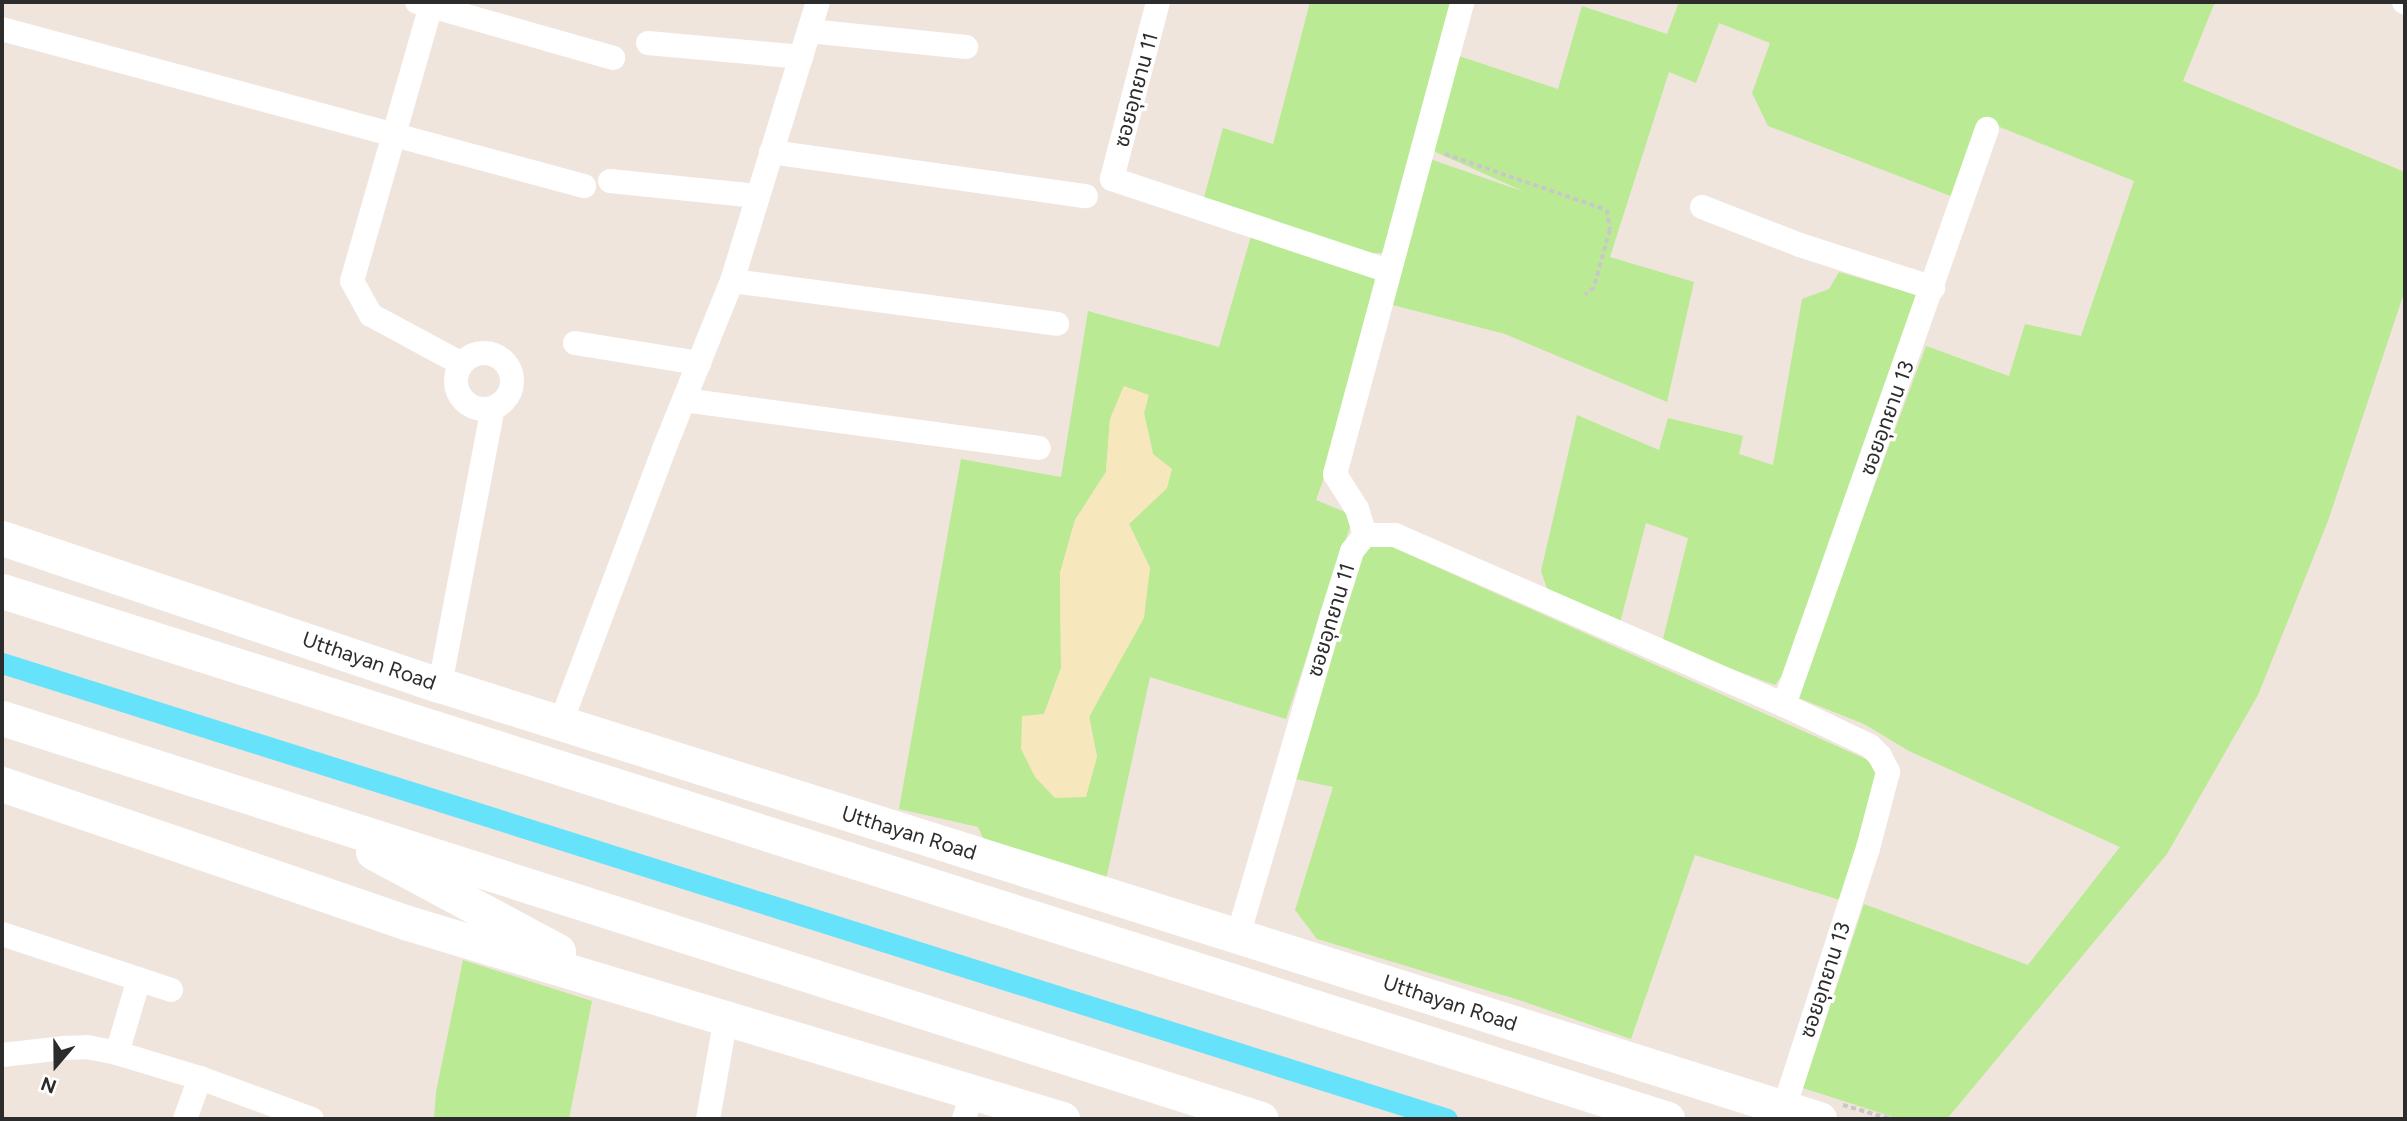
<!DOCTYPE html>
<html>
<head>
<meta charset="utf-8">
<style>
	body { margin:0 }
	#map { position:relative; width:2407px; height:1121px; overflow:hidden; background:#efe5dd; font-family:Figtree,"Noto Sans Thai",sans-serif }
	div>[style] { position:absolute }
	[style*='--x'] { left:calc(var(--x)*1px); top:calc(var(--y)*1px); width:calc(var(--w)*1px); rotate:calc(var(--a)*1deg) }
	.green>* { inset:0; background:#bbea94 }
	.sand>* { inset:0; background:#f6e7bd }
	.canal>* { height:21px; margin:-10.5px; padding:0 10.5px; transform-origin:10.5px; border-radius:10.5px; background:#66e2fa }
	.path>* { height:3.5px; margin-top:-1.75px; transform-origin:0; background:repeating-linear-gradient(90deg,#c8c8c8 0 5px,transparent 0 8.5px) }
	.street>* { height:24px; margin:-12px; padding:0 12px; transform-origin:12px; border-radius:12px; background:#fff }
	.street>.ring { margin:-12px; padding:0; box-sizing:content-box; background:none; border:24px solid #fff; border-radius:50% }
	.secondary>* { height:35px; margin:-17.5px; padding:0 17.5px; transform-origin:17.5px; border-radius:17.5px; background:#fff }
	span { translate:-50% -50%; white-space:nowrap; text-align:center; line-height:1.15; -webkit-text-stroke:6px #fff; paint-order:stroke }
	.street-label { font-size:21px; color:#2c2c2c }
	.frame { position:absolute; inset:0; border:4px solid #2c2c2c; pointer-events:none }
	.north { position:absolute; left:21px; top:1030px; width:70px; height:70px; -webkit-text-stroke:5px #fff; paint-order:stroke; rotate:200deg; font-size:19px; font-weight:700; line-height:28px; text-align:center; color:#2c2c2c }
	.north::after { content:''; display:block; margin:auto; width:24px; height:32px; background:#2c2c2c; clip-path:polygon(50% 0,100% 100%,50% 72%,0 100%) }
</style>
</head>
<body>
<div id="map">
	<div class="green">
		<i style="clip-path:polygon(1310px 2px,1453px 2px,1387px 253px,1369px 253px,1203px 201px,1223px 128px,1273px 144px)"></i>
		<i style="clip-path:polygon(1679px 2px,2215px 2px,2183px 81px,2405px 172px,2405px 290px,2328px 521px,2258px 695px,2167px 854px,1947px 1119px,1899px 1119px,1803px 1088px,1864px 904px,2028px 965px,2120px 847px,1909px 751px,1864px 724px,1796px 697px,1926px 346px,2009px 376px,2025px 324px,2081px 336px,2134px 181px,1992px 124px,1961px 200px,1768px 126px,1752px 93px,1770px 43px,1719px 23px,1696px 83px,1669px 72px,1610px 257px,1694px 282px,1667px 402px,1505px 334px,1389px 304px,1430px 159px,1525px 192px,1431px 150px,1459px 56px,1558px 89px,1582px 6px,1667px 34px)"></i>
		<i style="clip-path:polygon(evenodd,1251px 236px,1377px 278px,1353px 395px,1316px 500px,1345px 512px,1351px 524px,1286px 719px,1150px 677px,1106px 880px,984px 840px,978px 827px,899px 809px,961px 459px,1061px 477px,1088px 311px,1219px 347px,1251px 236px,1124px 386px,1144px 413px,1153px 454px,1167px 488px,1129px 524px,1150px 568px,1109px 679px,1089px 717px,1097px 757px,1044px 714px,1061px 668px,1060px 573px,1075px 520px,1106px 472px,1110px 419px,1124px 386px)"></i>
		<i style="clip-path:polygon(1839px 272px,1921px 296px,1789px 666px,1775px 685px,1662px 643px,1688px 538px,1646px 523px,1620px 623px,1548px 591px,1541px 571px,1577px 415px,1659px 450px,1668px 418px,1743px 436px,1739px 454px,1773px 465px,1802px 299px,1829px 289px)"></i>
		<i style="clip-path:polygon(1381px 542px,1868px 760px,1879px 779px,1840px 900px,1695px 855px,1631px 1039px,1519px 1000px,1317px 939px,1295px 910px,1333px 787px,1291px 778px,1366px 547px)"></i>
		<i style="clip-path:polygon(463px 960px,592px 1001px,569px 1119px,434px 1119px,436px 1092px)"></i>
	</div>
	<div class="sand">
		<i style="clip-path:polygon(1124px 386px,1149px 395px,1144px 413px,1153px 454px,1172px 469px,1167px 488px,1129px 524px,1150px 568px,1144px 618px,1089px 717px,1097px 757px,1086px 797px,1055px 798px,1035px 777px,1021px 749px,1022px 716px,1044px 714px,1061px 668px,1060px 573px,1075px 520px,1106px 472px,1110px 419px)"></i>
	</div>
	<div class="canal">
		<i style="--x:2;--y:663;--w:1515;--a:17.51"></i>
	</div>
	<div class="path">
		<i style="--x:1445;--y:154;--w:171;--a:19.1"></i>
		<i style="--x:1607;--y:210;--w:20;--a:81"></i>
		<i style="--x:1610;--y:230;--w:60;--a:105.4"></i>
		<i style="--x:1594;--y:288;--w:11;--a:142"></i>
		<i style="--x:1843;--y:1105;--w:50;--a:16.3"></i>
	</div>
	<div class="street">
		<i style="--x:417;--y:2;--w:204;--a:15.9"></i>
		<i style="--x:432;--y:2;--w:290;--a:106"></i>
		<i style="--x:352;--y:281;--w:39;--a:61"></i>
		<i style="--x:371;--y:315;--w:103;--a:28.3"></i>
		<i style="--x:1158;--y:2;--w:183;--a:104.6"></i>
		<i style="--x:1112;--y:179;--w:292;--a:18.4"></i>
		<i style="--x:2404;--y:2;--w:1;--a:0"></i>
		<i style="--x:2;--y:29;--w:603;--a:15.1"></i>
		<i style="--x:809;--y:31;--w:158;--a:5.8"></i>
		<i style="--x:648;--y:43;--w:154;--a:5.2"></i>
		<i style="--x:771;--y:152;--w:318;--a:8"></i>
		<i style="--x:610;--y:181;--w:148;--a:5.8"></i>
		<i style="--x:1702;--y:207;--w:105;--a:21.2"></i>
		<i style="--x:1800;--y:245;--w:140;--a:17.9"></i>
		<i style="--x:732;--y:281;--w:328;--a:7.5"></i>
		<i style="--x:575;--y:343;--w:126;--a:9.2"></i>
		<i class="ring" style="left:456px;top:353px;width:32px;height:32px"></i>
		<i style="--x:684;--y:400;--w:358;--a:7.7"></i>
		<i style="--x:1365;--y:535;--w:30;--a:0"></i>
		<i style="--x:1395;--y:535;--w:425;--a:23.6"></i>
		<i style="--x:1784;--y:705;--w:95;--a:25.5"></i>
		<i style="--x:1870;--y:746;--w:14;--a:45"></i>
		<i style="--x:1880;--y:756;--w:18;--a:63"></i>
		<i style="--x:1888;--y:772;--w:79;--a:104.7"></i>
		<i style="--x:1868;--y:848;--w:273;--a:107.9"></i>
		<i style="--x:440;--y:685;--w:282;--a:-79.2"></i>
		<i style="--x:1784;--y:705;--w:611;--a:-70.59"></i>
		<i style="--x:561;--y:722;--w:292;--a:-69.3"></i>
		<i style="--x:664;--y:449;--w:181;--a:-68"></i>
		<i style="--x:732;--y:281;--w:292;--a:-72.9"></i>
		<i style="--x:2;--y:934;--w:178;--a:18.3"></i>
		<i style="--x:1238;--y:936;--w:334;--a:-73.7"></i>
		<i style="--x:1332;--y:615;--w:67;--a:-72.6"></i>
		<i style="--x:1352;--y:551;--w:21;--a:-51"></i>
		<i style="--x:1365;--y:535;--w:27;--a:-107"></i>
		<i style="--x:1357;--y:509;--w:41;--a:-122.2"></i>
		<i style="--x:1335;--y:474;--w:489;--a:-74.9"></i>
		<i style="--x:117;--y:1053;--w:77;--a:-73.4"></i>
		<i style="--x:2;--y:1055;--w:61;--a:-6.5"></i>
		<i style="--x:63;--y:1048;--w:24;--a:-2"></i>
		<i style="--x:87;--y:1047;--w:31;--a:11"></i>
		<i style="--x:117;--y:1053;--w:87;--a:16.8"></i>
		<i style="--x:200;--y:1078;--w:119;--a:20.1"></i>
		<i style="--x:185;--y:1119;--w:44;--a:-69.9"></i>
		<i style="--x:708;--y:1119;--w:104;--a:-80"></i>
		<i style="--x:964;--y:1119;--w:28;--a:-73"></i>
	</div>
	<div class="secondary">
		<i style="--x:2;--y:538;--w:462;--a:18.6"></i>
		<i style="--x:440;--y:685;--w:1446;--a:17.47"></i>
		<i style="--x:2;--y:591;--w:1747;--a:17.59"></i>
		<i style="--x:2;--y:718;--w:1321;--a:17.67"></i>
		<i style="--x:2;--y:784;--w:429;--a:18.9"></i>
		<i style="--x:408;--y:923;--w:683;--a:16.68"></i>
		<i style="--x:373;--y:852;--w:210;--a:28.2"></i>
	</div>
	<div class="street-label">
		<span style="left:1136px;top:90px;rotate:-75deg">ซอยอุทยาน 11</span>
		<span style="left:1887px;top:418px;rotate:-70deg">ซอยอุทยาน 13</span>
		<span style="left:1331px;top:620px;rotate:-73deg">ซอยอุทยาน 11</span>
		<span style="left:369px;top:661px;rotate:19deg">Utthayan Road</span>
		<span style="left:909px;top:833px;rotate:17deg">Utthayan Road</span>
		<span style="left:1825px;top:980px;rotate:-72deg">ซอยอุทยาน 13</span>
		<span style="left:1450px;top:1003px;rotate:18deg">Utthayan Road</span>
	</div>
	<div class="frame"></div>
	<div class="north">N</div>
</div>
</body>
</html>
